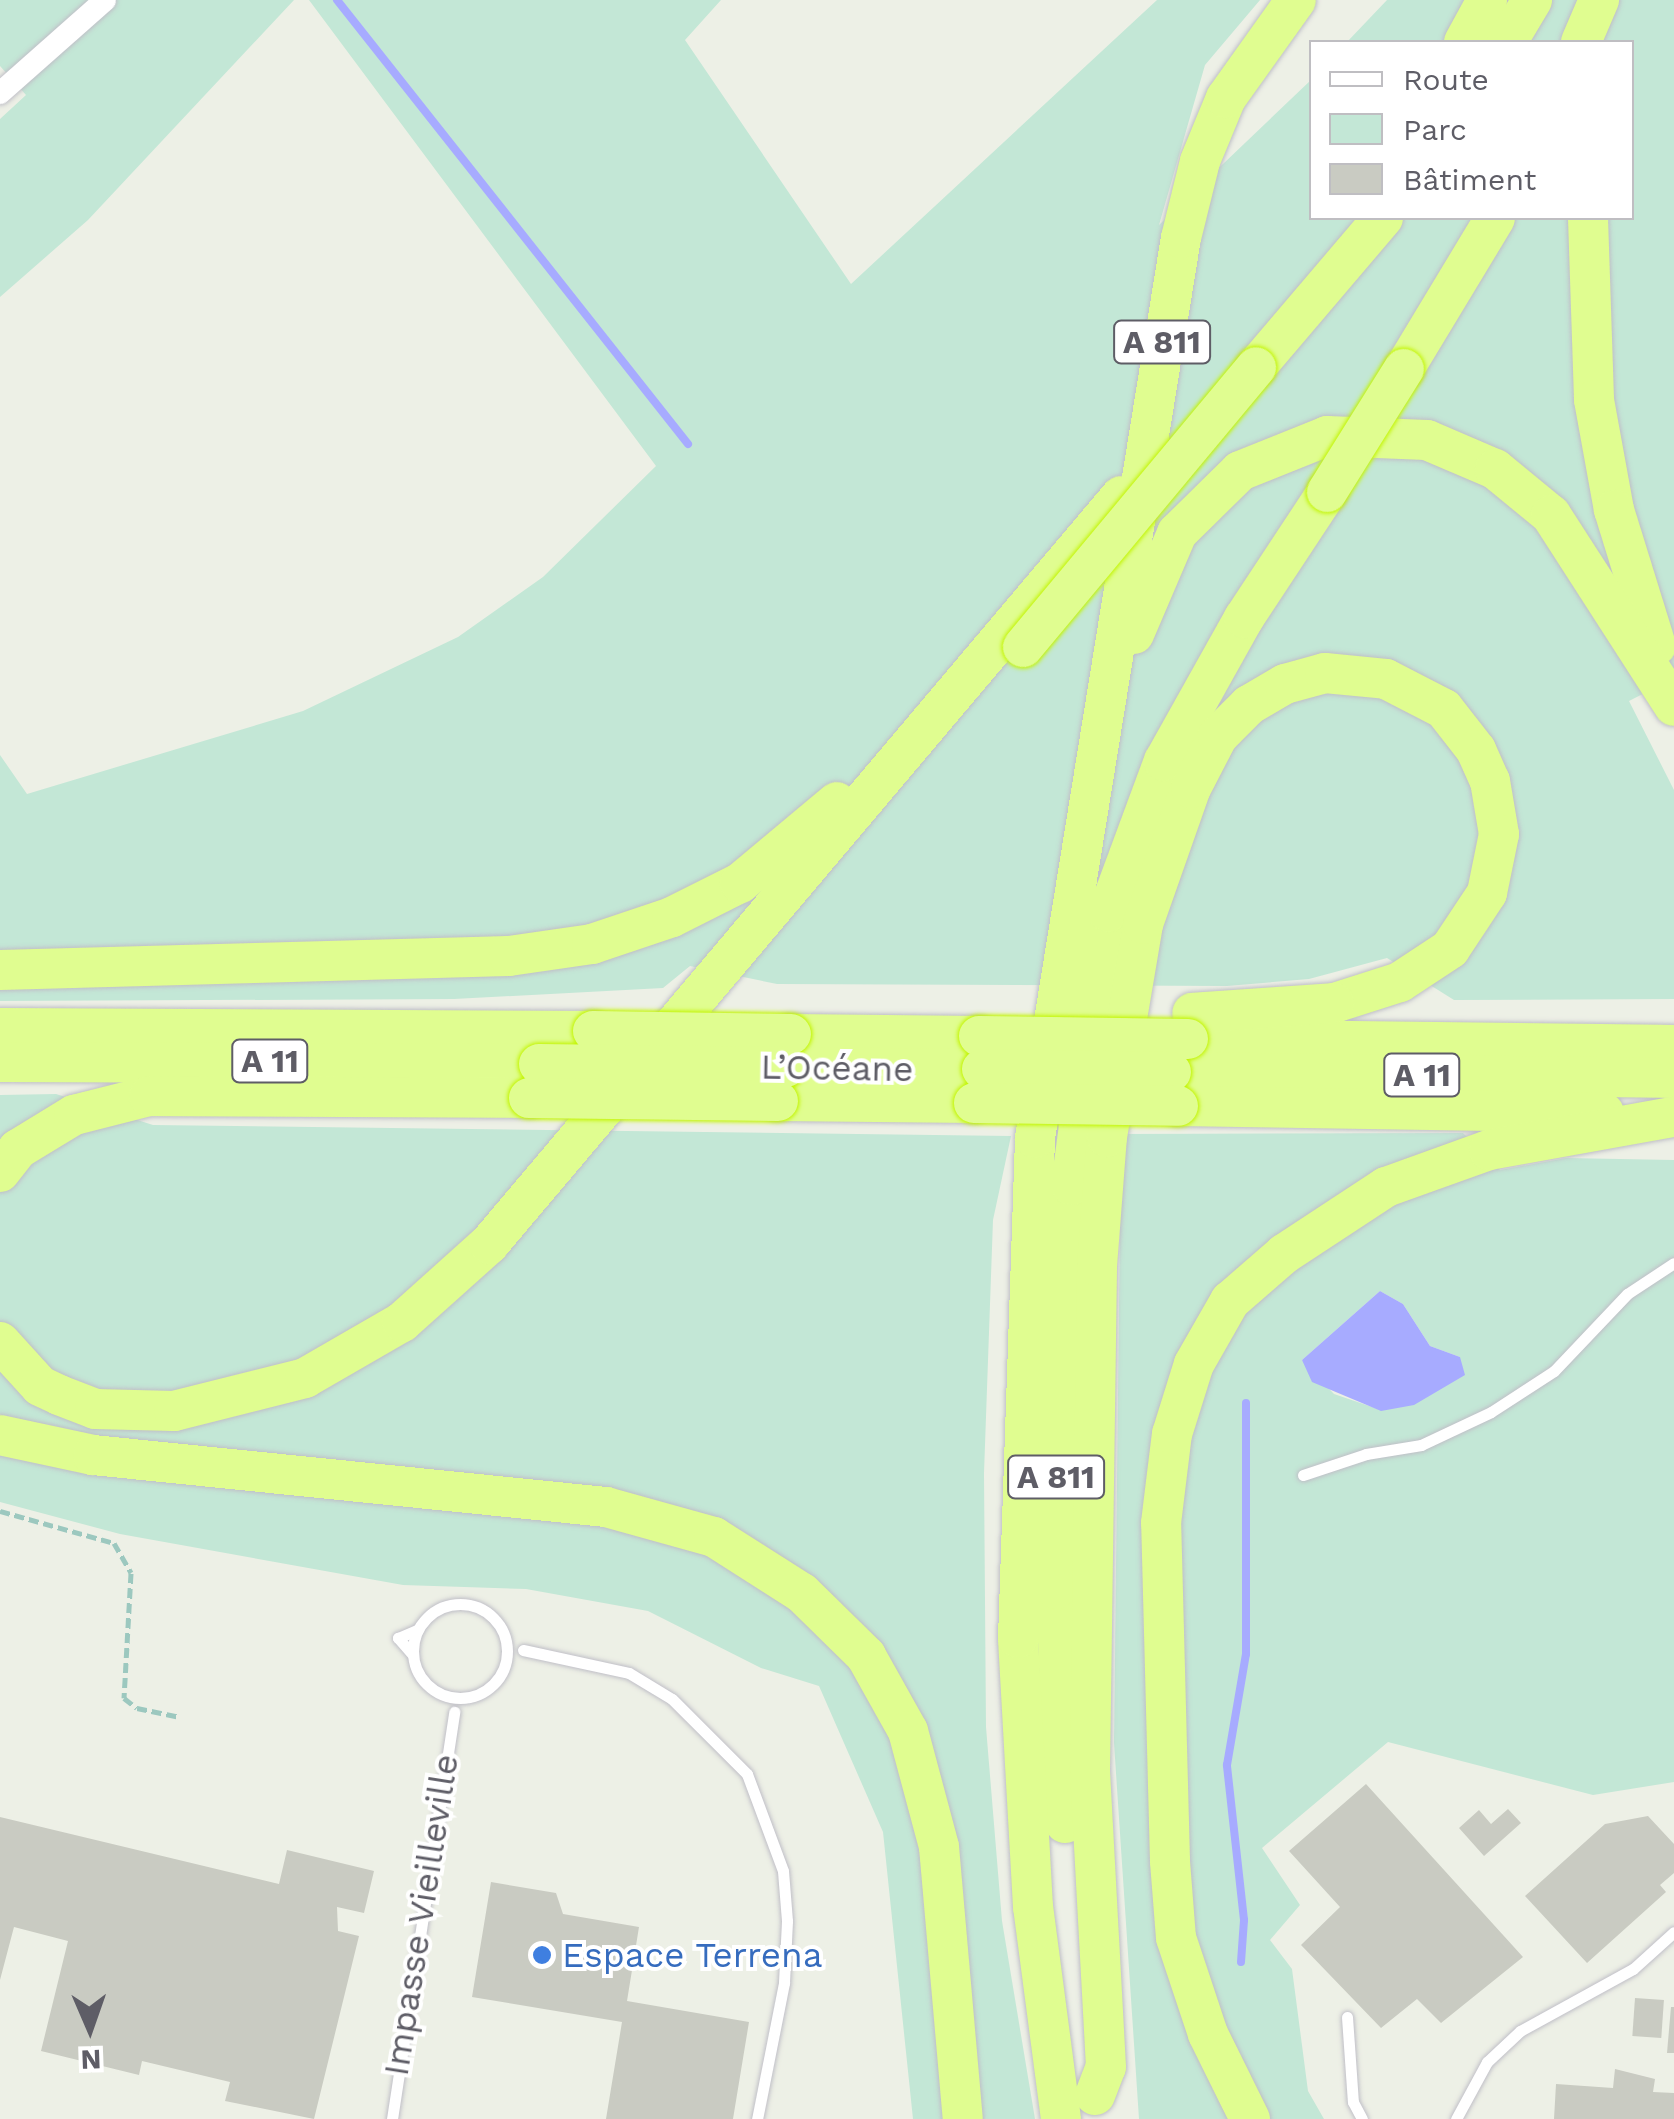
<!DOCTYPE html>
<html>
<head>
<meta charset="utf-8">
<style>
	body { margin:0 }
	#map { position:relative; width:1674px; height:2119px; overflow:hidden; background:#edf0e6; font-family:"Work Sans",sans-serif }
	div>[style] { position:absolute }
	[style*='--x'] { left:calc(var(--x)*1px); top:calc(var(--y)*1px); width:calc(var(--w)*1px); rotate:calc(var(--a)*1deg) }
	.green>* { inset:0; background:#c3e7d6 }
	.water>* { inset:0; background:#a7abff }
	.stream>* { height:8px; margin:-4px; padding:0 4px; transform-origin:4px; border-radius:4px; background:#a7abff }
	.building>* { inset:0; background:#c9cbc2; transform-origin:0 0 }
	.path>* { height:5px; margin-top:-2.5px; transform-origin:0; background:repeating-linear-gradient(90deg,#9cc8bf 0 10px,transparent 0 15px) }
	.roads { filter:drop-shadow(0 0 2px #c0bfc7) drop-shadow(0 0 2px #c0bfc7) }
	.service>* { height:11px; margin:-5.5px; padding:0 5.5px; transform-origin:5.5px; border-radius:5.5px; background:#fff }
	.service>.ring { margin:-5.5px; padding:0; box-sizing:content-box; background:none; border:11px solid #fff; border-radius:50% }
	.minor>* { height:22px; margin:-11px; padding:0 11px; transform-origin:11px; border-radius:11px; background:#fff }
	.motorway>* { height:40px; margin:-20px; padding:0 20px; transform-origin:20px; border-radius:20px; background:#e0fd90 }
	.bridges { filter:drop-shadow(0 0 2px #c2f500) drop-shadow(0 0 2px #c2f500) }
	.motorway-bridge>* { height:40px; margin:-20px; padding:0 20px; transform-origin:20px; border-radius:20px; background:#e0fd90 }
	.dots>* { width:28px; height:28px; translate:-50% -50%; box-sizing:border-box; border:5px solid #fff; border-radius:50% }
	span { translate:-50% -50%; white-space:nowrap; text-align:center; line-height:1.15; -webkit-text-stroke:8px #fff; paint-order:stroke }
	.shield-label span { padding:2px 8px; background:#fff; border:2px solid; border-radius:8px; -webkit-text-stroke-width:0 }
	.shield-label { font-size:32px; color:#5e5d66; font-weight:700 }
	.street-label { font-size:35px; color:#5e5d66 }
	.shop-label { font-size:35px; color:#366cbe }
	.left { translate:0 -50%; text-align:left }
	.legend { position:absolute; left:1309px; top:40px; width:325px; height:180px; box-sizing:border-box; background:#fff; border:2px solid #bfbec2; margin:0; padding:12px 18px; list-style:none; font-size:30px; color:#5e5d66 }
	.legend li { display:flex; align-items:center; gap:20px; height:50px }
	.legend b { width:50px; border:2px solid #bfbec2 }
	.north { position:absolute; left:40px; top:1979px; width:100px; height:100px; -webkit-text-stroke:8px #fff; paint-order:stroke; rotate:178deg; font-size:28px; font-weight:700; line-height:40px; text-align:center; color:#5e5d66 }
	.north::after { content:''; display:block; margin:auto; width:35px; height:45px; background:#5e5d66; clip-path:polygon(50% 0,100% 100%,50% 72%,0 100%) }
</style>
</head>
<body>
<div id="map">
	<div class="green">
		<i style="clip-path:polygon(0 0,294px 0,88px 220px,0 297px,0 119px,26px 95px,0 66px)"></i>
		<i style="clip-path:polygon(309px 0,721px 0,685px 40px,851px 284px,1157px 0,1260px 0,1205px 65px,1159px 225px,1311px 80px,1312px 218px,1632px 218px,1632px 42px,1347px 42px,1387px 0,1674px 0,1674px 678px,1629px 701px,1674px 790px,1674px 999px,1454px 1000px,1387px 958px,1309px 979px,1227px 986px,777px 984px,690px 966px,663px 988px,454px 999px,0 1001px,0 755px,27px 794px,303px 711px,458px 637px,543px 577px,656px 466px)"></i>
		<i style="clip-path:polygon(56px 1094px,153px 1125px,1011px 1136px,993px 1220px,984px 1473px,986px 1727px,1002px 1921px,1035px 2119px,913px 2119px,883px 1832px,819px 1686px,761px 1668px,648px 1611px,526px 1589px,403px 1585px,120px 1534px,0 1502px,0 1095px)"></i>
		<i style="clip-path:polygon(evenodd,1463px 1133px,1500px 1170px,1566px 1158px,1674px 1160px,1674px 1782px,1593px 1795px,1388px 1742px,1262px 1848px,1300px 1905px,1270px 1940px,1292px 1969px,1308px 2091px,1324px 2119px,1139px 2119px,1114px 1743px,1121px 1134px,1463px 1133px,1380px 1291px,1403px 1304px,1430px 1346px,1460px 1357px,1381px 1410px,1334px 1394px,1302px 1360px,1380px 1291px)"></i>
	</div>
	<div class="water">
		<i style="clip-path:polygon(1380px 1291px,1403px 1304px,1430px 1346px,1460px 1357px,1465px 1375px,1414px 1405px,1381px 1411px,1312px 1382px,1302px 1360px)"></i>
	</div>
	<div class="stream">
		<i style="--x:337;--y:0;--w:566;--a:51.67"></i>
		<i style="--x:1241;--y:1962;--w:42;--a:-85.9"></i>
		<i style="--x:1244;--y:1920;--w:156;--a:-96.3"></i>
		<i style="--x:1227;--y:1765;--w:113;--a:-80.3"></i>
		<i style="--x:1246;--y:1654;--w:251;--a:-90"></i>
	</div>
	<div class="building">
		<i style="clip-path:polygon(1366px 1784px,1523px 1957px,1441px 2023px,1417px 1999px,1381px 2028px,1301px 1945px,1340px 1907px,1289px 1851px)"></i>
		<i style="clip-path:polygon(1508px 1809px,1521px 1823px,1484px 1856px,1459px 1828px,1479px 1810px,1491px 1824px)"></i>
		<i style="clip-path:polygon(1648px 1816px,1674px 1844px,1674px 1873px,1660px 1885px,1666px 1892px,1587px 1963px,1525px 1896px,1605px 1824px)"></i>
		<i style="clip-path:polygon(0 1817px,279px 1884px,287px 1850px,374px 1871px,364px 1913px,337px 1907px,338px 1931px,359px 1936px,314px 2119px,225px 2101px,230px 2082px,142px 2061px,139px 2075px,41px 2051px,68px 1941px,14px 1927px,0 1980px)"></i>
		<i style="clip-path:polygon(491px 1882px,556px 1893px,563px 1914px,639px 1927px,627px 2001px,749px 2022px,733px 2119px,606px 2119px,622px 2022px,472px 1997px)"></i>
		<i style="left:1635px;top:1998px;width:29px;height:38px;rotate:4deg"></i>
		<i style="clip-path:polygon(1671px 2007px,1674px 2007px,1674px 2053px,1667px 2053px)"></i>
		<i style="clip-path:polygon(1615px 2069px,1655px 2079px,1653px 2092px,1674px 2093px,1674px 2119px,1554px 2119px,1556px 2084px,1613px 2088px)"></i>
	</div>
	<div class="path">
		<i style="--x:0;--y:1511;--w:118;--a:15.7"></i>
		<i style="--x:114;--y:1543;--w:34;--a:60"></i>
		<i style="--x:131;--y:1573;--w:125;--a:93.2"></i>
		<i style="--x:124;--y:1698;--w:16;--a:38"></i>
		<i style="--x:137;--y:1708;--w:44;--a:11.8"></i>
	</div>
	<div class="roads">
		<div class="service">
			<i style="--x:1303;--y:1475;--w:66;--a:-18.4"></i>
			<i style="--x:1366;--y:1454;--w:56;--a:-9.3"></i>
			<i style="--x:1421;--y:1445;--w:77;--a:-25.2"></i>
			<i style="--x:1491;--y:1412;--w:75;--a:-33.1"></i>
			<i style="--x:1554;--y:1371;--w:106;--a:-46.5"></i>
			<i style="--x:1627;--y:1294;--w:56;--a:-33.4"></i>
			<i class="ring" style="left:413px;top:1604px;width:83px;height:83px"></i>
			<i style="--x:523;--y:1650;--w:108;--a:12.2"></i>
			<i style="--x:629;--y:1673;--w:50;--a:31.2"></i>
			<i style="--x:672;--y:1699;--w:106;--a:45"></i>
			<i style="--x:747;--y:1774;--w:103;--a:69.6"></i>
			<i style="--x:783;--y:1871;--w:50;--a:85.4"></i>
			<i style="--x:787;--y:1921;--w:62;--a:92.8"></i>
			<i style="--x:784;--y:1983;--w:139;--a:101.2"></i>
			<i style="--x:413;--y:1655;--w:23;--a:-131"></i>
			<i style="--x:398;--y:1638;--w:21;--a:-23"></i>
			<i style="--x:1347;--y:2017;--w:85;--a:86"></i>
			<i style="--x:1353;--y:2102;--w:19;--a:62"></i>
			<i style="--x:392;--y:2119;--w:412;--a:-81.3"></i>
			<i style="--x:1456;--y:2119;--w:65;--a:-61.5"></i>
			<i style="--x:1487;--y:2062;--w:45;--a:-43.2"></i>
			<i style="--x:1520;--y:2031;--w:129;--a:-28.8"></i>
			<i style="--x:1633;--y:1969;--w:55;--a:-42.1"></i>
		</div>
		<div class="minor">
			<i style="--x:0;--y:93;--w:140;--a:-41.5"></i>
		</div>
		<div class="motorway">
			<i style="--x:1464;--y:42;--w:48;--a:-61.3"></i>
			<i style="--x:1507;--y:42;--w:49;--a:-59.2"></i>
			<i style="--x:1581;--y:42;--w:46;--a:-66.8"></i>
			<i style="--x:1588;--y:218;--w:182;--a:88.1"></i>
			<i style="--x:1594;--y:400;--w:112;--a:79.7"></i>
			<i style="--x:1614;--y:510;--w:142;--a:72.8"></i>
			<i style="--x:1256;--y:367;--w:196;--a:-49.6"></i>
			<i style="--x:1404;--y:369;--w:176;--a:-58.9"></i>
			<i style="--x:1134;--y:634;--w:110;--a:-66.9"></i>
			<i style="--x:1177;--y:533;--w:88;--a:-44.5"></i>
			<i style="--x:1240;--y:471;--w:94;--a:-21.9"></i>
			<i style="--x:1327;--y:436;--w:100;--a:2.3"></i>
			<i style="--x:1427;--y:440;--w:74;--a:23.1"></i>
			<i style="--x:1495;--y:469;--w:72;--a:39.4"></i>
			<i style="--x:1551;--y:515;--w:227;--a:57.2"></i>
			<i style="--x:0;--y:970;--w:509;--a:-1.58"></i>
			<i style="--x:509;--y:956;--w:84;--a:-8.2"></i>
			<i style="--x:592;--y:944;--w:84;--a:-18.6"></i>
			<i style="--x:672;--y:917;--w:76;--a:-26.6"></i>
			<i style="--x:740;--y:883;--w:126;--a:-39.9"></i>
			<i style="--x:0;--y:1028;--w:593;--a:0.29"></i>
			<i style="--x:791;--y:1034;--w:188;--a:0.6"></i>
			<i style="--x:1188;--y:1039;--w:486;--a:0.7"></i>
			<i style="--x:0;--y:1062;--w:539;--a:0.21"></i>
			<i style="--x:786;--y:1067;--w:196;--a:0.6"></i>
			<i style="--x:1171;--y:1072;--w:503;--a:0.68"></i>
			<i style="--x:778;--y:1101;--w:196;--a:0.6"></i>
			<i style="--x:1178;--y:1106;--w:426;--a:0.9"></i>
			<i style="--x:0;--y:1172;--w:29;--a:-52"></i>
			<i style="--x:18;--y:1149;--w:66;--a:-31.3"></i>
			<i style="--x:74;--y:1115;--w:77;--a:-14.2"></i>
			<i style="--x:149;--y:1096;--w:380;--a:0.3"></i>
			<i style="--x:0;--y:1342;--w:59;--a:47.7"></i>
			<i style="--x:40;--y:1386;--w:21;--a:25"></i>
			<i style="--x:59;--y:1395;--w:39;--a:21"></i>
			<i style="--x:95;--y:1409;--w:79;--a:1.5"></i>
			<i style="--x:174;--y:1411;--w:135;--a:-14.1"></i>
			<i style="--x:305;--y:1378;--w:112;--a:-30"></i>
			<i style="--x:402;--y:1322;--w:117;--a:-41.9"></i>
			<i style="--x:489;--y:1244;--w:979;--a:-49.8"></i>
			<i style="--x:0;--y:1435;--w:95;--a:12.1"></i>
			<i style="--x:93;--y:1455;--w:516;--a:5.79"></i>
			<i style="--x:606;--y:1507;--w:112;--a:15.5"></i>
			<i style="--x:714;--y:1537;--w:104;--a:32.5"></i>
			<i style="--x:802;--y:1593;--w:90;--a:44.5"></i>
			<i style="--x:866;--y:1656;--w:86;--a:60.8"></i>
			<i style="--x:908;--y:1731;--w:120;--a:75"></i>
			<i style="--x:939;--y:1847;--w:273;--a:85"></i>
			<i style="--x:1065;--y:1823;--w:234;--a:-92.2"></i>
			<i style="--x:1056;--y:1589;--w:196;--a:-89.4"></i>
			<i style="--x:1058;--y:1393;--w:208;--a:-86.4"></i>
			<i style="--x:1071;--y:1185;--w:275;--a:-82.3"></i>
			<i style="--x:1108;--y:912;--w:161;--a:-69.7"></i>
			<i style="--x:1164;--y:761;--w:164;--a:-60.8"></i>
			<i style="--x:1244;--y:618;--w:151;--a:-56.6"></i>
			<i style="--x:1095;--y:2095;--w:30;--a:-69"></i>
			<i style="--x:1106;--y:2067;--w:298;--a:-93.1"></i>
			<i style="--x:1090;--y:1769;--w:503;--a:-89.2"></i>
			<i style="--x:1097;--y:1266;--w:129;--a:-85.6"></i>
			<i style="--x:1107;--y:1137;--w:216;--a:-80.4"></i>
			<i style="--x:1143;--y:924;--w:144;--a:-70.6"></i>
			<i style="--x:1191;--y:788;--w:59;--a:-62.6"></i>
			<i style="--x:1218;--y:736;--w:44;--a:-45"></i>
			<i style="--x:1249;--y:705;--w:42;--a:-30.3"></i>
			<i style="--x:1285;--y:684;--w:41;--a:-15.4"></i>
			<i style="--x:1325;--y:673;--w:61;--a:5.6"></i>
			<i style="--x:1386;--y:679;--w:65;--a:27.3"></i>
			<i style="--x:1444;--y:709;--w:52;--a:52"></i>
			<i style="--x:1476;--y:750;--w:34;--a:66"></i>
			<i style="--x:1490;--y:781;--w:54;--a:80.4"></i>
			<i style="--x:1499;--y:834;--w:60;--a:101.5"></i>
			<i style="--x:1487;--y:893;--w:67;--a:123.5"></i>
			<i style="--x:1450;--y:949;--w:60;--a:146.6"></i>
			<i style="--x:1400;--y:982;--w:69;--a:162.3"></i>
			<i style="--x:1334;--y:1003;--w:142;--a:176"></i>
			<i style="--x:1061;--y:2119;--w:214;--a:-97.5"></i>
			<i style="--x:1033;--y:1907;--w:269;--a:-93.2"></i>
			<i style="--x:1018;--y:1638;--w:500;--a:-88.05"></i>
			<i style="--x:1035;--y:1138;--w:912;--a:-80.79"></i>
			<i style="--x:1181;--y:238;--w:79;--a:-76.1"></i>
			<i style="--x:1200;--y:161;--w:68;--a:-67.6"></i>
			<i style="--x:1226;--y:98;--w:120;--a:-54.5"></i>
			<i style="--x:1250;--y:2119;--w:95;--a:-116.3"></i>
			<i style="--x:1208;--y:2034;--w:101;--a:-108.4"></i>
			<i style="--x:1176;--y:1938;--w:77;--a:-94.5"></i>
			<i style="--x:1170;--y:1861;--w:338;--a:-91.5"></i>
			<i style="--x:1161;--y:1523;--w:90;--a:-83"></i>
			<i style="--x:1172;--y:1434;--w:73;--a:-72.6"></i>
			<i style="--x:1194;--y:1364;--w:73;--a:-60.3"></i>
			<i style="--x:1230;--y:1301;--w:72;--a:-41"></i>
			<i style="--x:1284;--y:1254;--w:122;--a:-33.3"></i>
			<i style="--x:1386;--y:1187;--w:109;--a:-19.8"></i>
			<i style="--x:1489;--y:1150;--w:186;--a:-10.2"></i>
		</div>
	</div>
	<div class="bridges">
		<div class="motorway-bridge">
			<i style="--x:1327;--y:492;--w:145;--a:-58"></i>
			<i style="--x:1023;--y:647;--w:364;--a:-50.2"></i>
			<i style="--x:593;--y:1031;--w:198;--a:0.9"></i>
			<i style="--x:979;--y:1036;--w:209;--a:0.8"></i>
			<i style="--x:539;--y:1064;--w:247;--a:0.7"></i>
			<i style="--x:982;--y:1069;--w:189;--a:0.9"></i>
			<i style="--x:529;--y:1098;--w:249;--a:0.7"></i>
			<i style="--x:974;--y:1103;--w:204;--a:0.8"></i>
		</div>
	</div>
	<div class="dots">
		<i style="left:542px;top:1955px;background:#3f7fe0"></i>
	</div>
	<div class="shield-label">
		<span style="left:1162px;top:342px">A 811</span>
		<span style="left:270px;top:1061px">A 11</span>
		<span style="left:1422px;top:1075px">A 11</span>
		<span style="left:1056px;top:1477px">A 811</span>
	</div>
	<div class="street-label">
		<span style="left:837px;top:1068px;rotate:1deg">L’Océane</span>
		<span style="left:421px;top:1915px;rotate:-81deg">Impasse Vieilleville</span>
	</div>
	<div class="shop-label">
		<span class="left" style="left:562px;top:1955px">Espace Terrena</span>
	</div>
	<ul class="legend">
	<li><b style="height:12px;background:#fff"></b>Route</li>
	<li><b style="height:28px;background:#c3e7d6"></b>Parc</li>
	<li><b style="height:28px;background:#c9cbc2"></b>Bâtiment</li>
	</ul>
	<div class="north">N</div>
</div>
</body>
</html>
